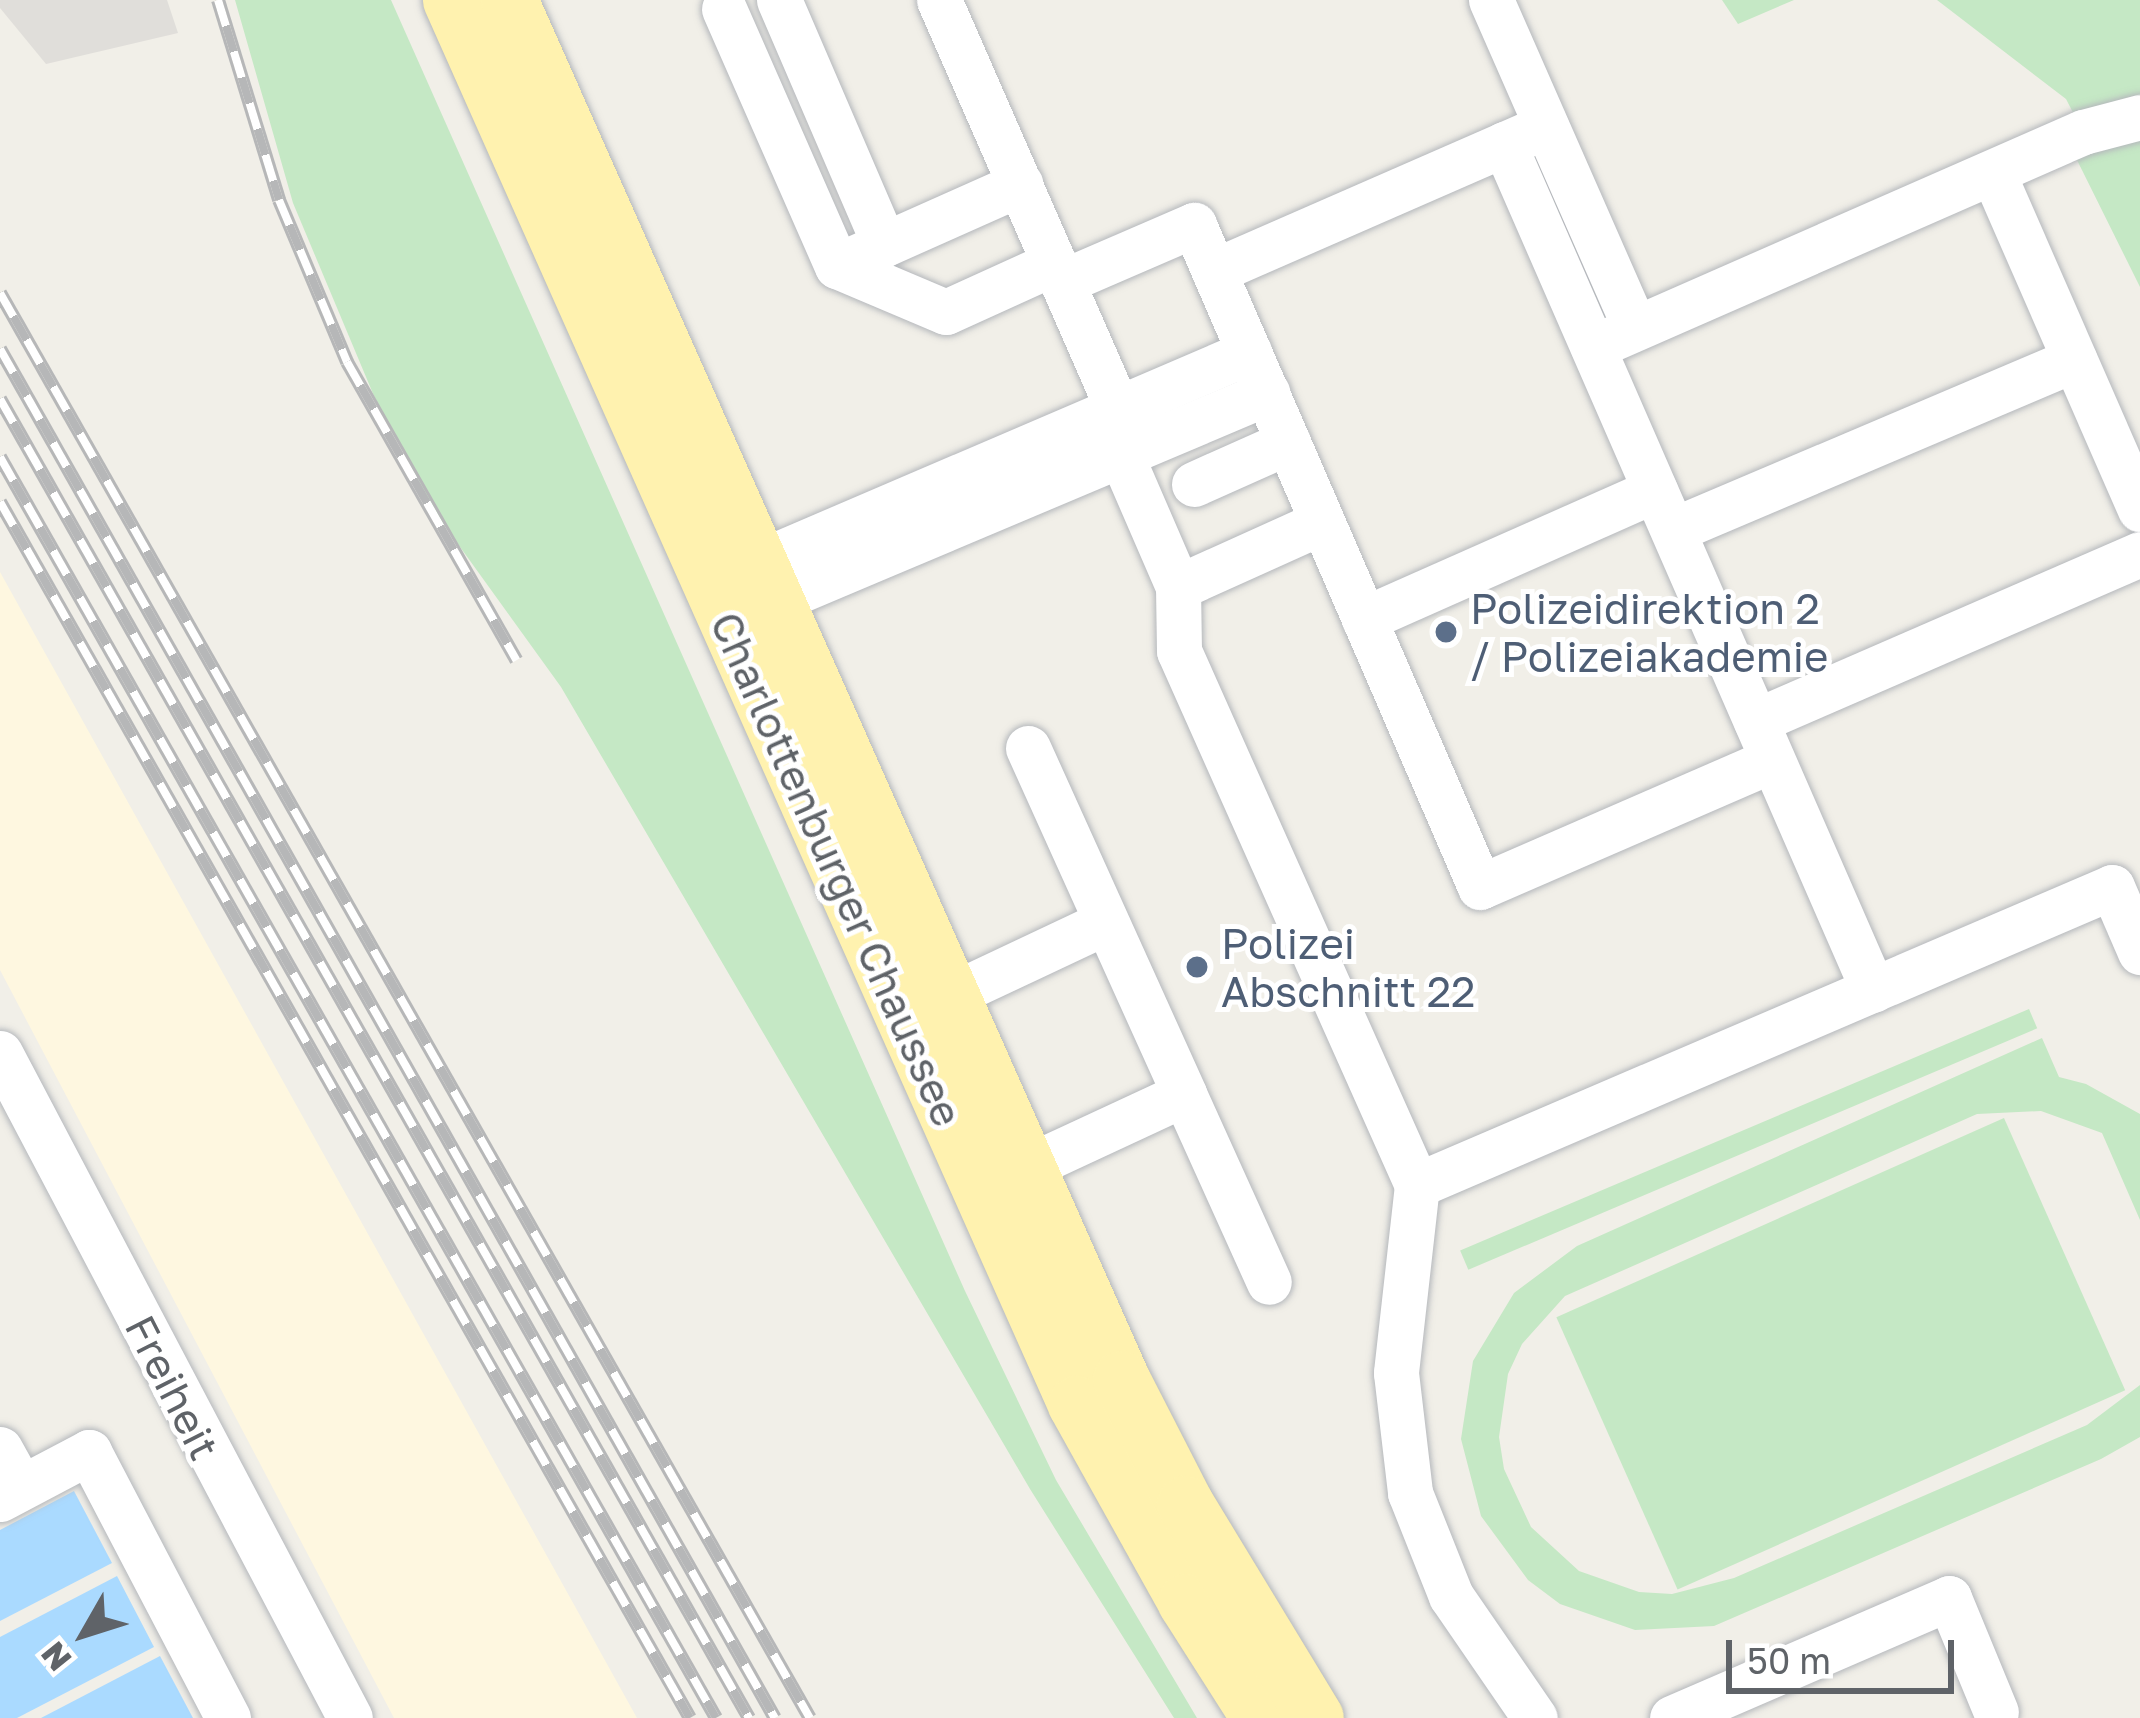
<!DOCTYPE html>
<html>
<head>
<meta charset="utf-8">
<style>
	body { margin:0 }
	#map { position:relative; width:2140px; height:1718px; overflow:hidden; background:#f1efe8; font-family:"Golos Text",sans-serif }
	div>[style] { position:absolute }
	[style*='--x'] { left:calc(var(--x)*1px); top:calc(var(--y)*1px); width:calc(var(--w)*1px); rotate:calc(var(--a)*1deg) }
	.commercial>* { inset:0; background:#fef7e0 }
	.industrial>* { inset:0; background:#e0deda }
	.green>* { inset:0; background:#c5e8c5; transform-origin:0 0 }
	.water>* { inset:0; background:#aadaff }
	.roads { filter:drop-shadow(0 0 3px #b5b8bc) drop-shadow(0 0 3px #b5b8bc) }
	.minor>* { height:45px; margin:-22.5px; padding:0 22.5px; transform-origin:22.5px; border-radius:22.5px; background:#fff }
	.major>* { height:57px; margin:-28.5px; padding:0 28.5px; transform-origin:28.5px; border-radius:28.5px; background:#fff2af }
	.rail>* { height:14px; margin-top:-7px; transform-origin:0; background:repeating-linear-gradient(90deg,#fff 0 27px,#b6b7b8 0 54px); box-sizing:border-box; border-block:3px solid #b6b7b8 }
	.dots>* { width:33px; height:33px; translate:-50% -50%; box-sizing:border-box; border:6px solid #fff; border-radius:50% }
	span { translate:-50% -50%; white-space:nowrap; text-align:center; line-height:1.15; -webkit-text-stroke:10px #fff; paint-order:stroke }
	.service-label { font-size:42px; color:#4e5e75 }
	.left { translate:0 -50%; text-align:left }
	.street-label { font-size:42px; color:#5f6368 }
	.north { position:absolute; left:24px; top:1574px; width:120px; height:120px; -webkit-text-stroke:9px #fff; paint-order:stroke; rotate:231deg; font-size:33px; font-weight:700; line-height:48px; text-align:center; color:#5f6368 }
	.north::after { content:''; display:block; margin:auto; width:42px; height:54px; background:#5f6368; clip-path:polygon(50% 0,100% 100%,50% 72%,0 100%) }
	.scale { position:absolute; left:1726px; top:1640px; width:228px; height:54px; box-sizing:border-box; border:6px solid #5f6368; border-top:0; padding-left:15px; font-size:36px; line-height:42px; white-space:nowrap; color:#5f6368; -webkit-text-stroke:9px #fff; paint-order:stroke }
</style>
</head>
<body>
<div id="map">
	<div class="commercial">
		<i style="clip-path:polygon(0 572px,637px 1718px,394px 1718px,0 970px)"></i>
	</div>
	<div class="industrial">
		<i style="clip-path:polygon(0 0,167px 0,178px 33px,46px 64px,0 8px)"></i>
	</div>
	<div class="green">
		<i style="clip-path:polygon(235px 0,391px 0,965px 1291px,1056px 1480px,1197px 1718px,1174px 1718px,1030px 1489px,561px 687px,437px 515px,374px 396px,293px 203px)"></i>
		<i style="clip-path:polygon(1722px 0,1794px 0,1738px 24px)"></i>
		<i style="clip-path:polygon(1937px 0,2140px 0,2140px 287px,2076px 158px,2083px 132px,2066px 99px)"></i>
		<i style="left:2029px;top:1009px;width:21px;height:618px;rotate:67deg"></i>
		<i style="clip-path:polygon(2042px 1038px,2059px 1077px,2086px 1084px,2140px 1114px,2140px 1220px,2102px 1133px,2041px 1111px,1977px 1114px,1565px 1296px,1522px 1344px,1508px 1374px,1499px 1437px,1504px 1469px,1531px 1527px,1579px 1571px,1639px 1592px,1672px 1594px,1734px 1578px,2087px 1425px,2140px 1385px,2140px 1437px,2101px 1459px,1714px 1626px,1635px 1630px,1560px 1604px,1528px 1580px,1481px 1516px,1461px 1439px,1473px 1361px,1514px 1293px,1577px 1246px)"></i>
		<i style="left:2004px;top:1118px;width:298px;height:490px;rotate:66deg"></i>
	</div>
	<div class="water">
		<i style="clip-path:polygon(74px 1491px,112px 1563px,0 1621px,0 1530px)"></i>
		<i style="clip-path:polygon(117px 1576px,154px 1647px,17px 1718px,0 1718px,0 1637px)"></i>
		<i style="clip-path:polygon(160px 1656px,193px 1718px,41px 1718px)"></i>
	</div>
	<div class="roads">
		<div class="minor">
			<i style="--x:779;--y:0;--w:266;--a:66.7"></i>
			<i style="--x:939;--y:0;--w:475;--a:66.4"></i>
			<i style="--x:1491;--y:0;--w:358;--a:66.3"></i>
			<i style="--x:724;--y:9;--w:281;--a:66.3"></i>
			<i style="--x:837;--y:266;--w:118;--a:22.9"></i>
			<i style="--x:946;--y:312;--w:119;--a:-24.4"></i>
			<i style="--x:1504;--y:144;--w:923;--a:66.43"></i>
			<i style="--x:1993;--y:173;--w:367;--a:66.4"></i>
			<i style="--x:856;--y:257;--w:180;--a:-24"></i>
			<i style="--x:1214;--y:271;--w:362;--a:-23.6"></i>
			<i style="--x:1062;--y:282;--w:144;--a:-23.4"></i>
			<i style="--x:1194;--y:225;--w:721;--a:66.63"></i>
			<i style="--x:1480;--y:887;--w:296;--a:-23.5"></i>
			<i style="--x:1593;--y:347;--w:535;--a:-23.69"></i>
			<i style="--x:2083;--y:132;--w:59;--a:-14.7"></i>
			<i style="--x:1121;--y:455;--w:144;--a:66.6"></i>
			<i style="--x:1178;--y:587;--w:64;--a:89.1"></i>
			<i style="--x:1179;--y:651;--w:585;--a:65.98"></i>
			<i style="--x:1417;--y:1185;--w:189;--a:96.4"></i>
			<i style="--x:1396;--y:1373;--w:121;--a:83.3"></i>
			<i style="--x:1410;--y:1493;--w:111;--a:68.3"></i>
			<i style="--x:1451;--y:1596;--w:148;--a:55.5"></i>
			<i style="--x:1194;--y:484;--w:103;--a:-24.1"></i>
			<i style="--x:1673;--y:530;--w:436;--a:-23"></i>
			<i style="--x:729;--y:575;--w:566;--a:-23.21"></i>
			<i style="--x:1178;--y:587;--w:158;--a:-24.3"></i>
			<i style="--x:746;--y:613;--w:566;--a:-22.89"></i>
			<i style="--x:1364;--y:619;--w:318;--a:-23.9"></i>
			<i style="--x:1756;--y:721;--w:419;--a:-23.5"></i>
			<i style="--x:1028;--y:748;--w:380;--a:65.7"></i>
			<i style="--x:951;--y:995;--w:171;--a:-25.2"></i>
			<i style="--x:0;--y:1053;--w:751;--a:62.24"></i>
			<i style="--x:1027;--y:1167;--w:173;--a:-24.9"></i>
			<i style="--x:1184;--y:1094;--w:206;--a:65.7"></i>
			<i style="--x:1417;--y:1185;--w:756;--a:-23.21"></i>
			<i style="--x:2112;--y:887;--w:71;--a:66.7"></i>
			<i style="--x:0;--y:1449;--w:43;--a:61.1"></i>
			<i style="--x:0;--y:1499;--w:101;--a:-27.8"></i>
			<i style="--x:89;--y:1452;--w:300;--a:62.4"></i>
			<i style="--x:1672;--y:1718;--w:302;--a:-23.4"></i>
			<i style="--x:1949;--y:1598;--w:123;--a:67.6"></i>
		</div>
		<div class="major">
			<i style="--x:451;--y:0;--w:1537;--a:66"></i>
			<i style="--x:1076;--y:1404;--w:227;--a:60.9"></i>
			<i style="--x:1186;--y:1602;--w:138;--a:57.5"></i>
			<i style="--x:509;--y:0;--w:1509;--a:66.07"></i>
			<i style="--x:1121;--y:1379;--w:140;--a:62.9"></i>
			<i style="--x:1185;--y:1504;--w:250;--a:58.7"></i>
		</div>
	</div>
	<div class="rail">
		<i style="--x:218;--y:0;--w:209;--a:73"></i>
		<i style="--x:279;--y:200;--w:176;--a:67.2"></i>
		<i style="--x:347;--y:362;--w:343;--a:60.4"></i>
		<i style="--x:0;--y:293;--w:1639;--a:60.39"></i>
		<i style="--x:0;--y:349;--w:1573;--a:60.49"></i>
		<i style="--x:0;--y:399;--w:1517;--a:60.41"></i>
		<i style="--x:0;--y:457;--w:1450;--a:60.41"></i>
		<i style="--x:0;--y:502;--w:1398;--a:60.43"></i>
	</div>
	<div class="dots">
		<i style="left:1446px;top:632px;background:#5c6f8a"></i>
		<i style="left:1197px;top:967px;background:#5c6f8a"></i>
	</div>
	<div class="service-label">
		<span class="left" style="left:1470px;top:632px">Polizeidirektion 2<br>/ Polizeiakademie</span>
		<span class="left" style="left:1221px;top:967px">Polizei<br>Abschnitt 22</span>
	</div>
	<div class="street-label">
		<span style="left:837px;top:869px;rotate:66deg">Charlottenburger Chaussee</span>
		<span style="left:173px;top:1387px;rotate:63deg">Freiheit</span>
	</div>
	<div class="north">N</div>
	<div class="scale">50 m</div>
</div>
</body>
</html>
